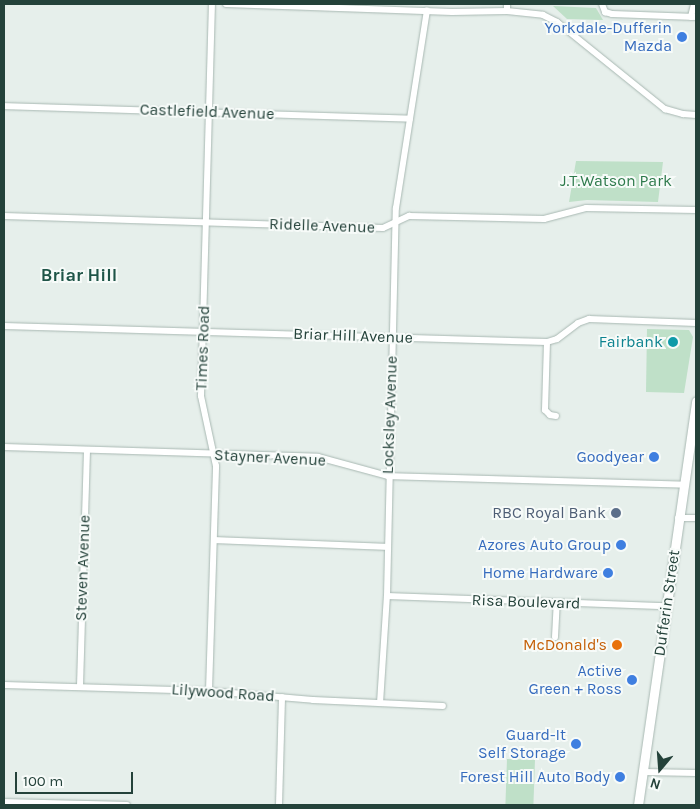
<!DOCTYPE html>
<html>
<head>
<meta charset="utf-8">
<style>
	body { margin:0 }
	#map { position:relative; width:700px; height:809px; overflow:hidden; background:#e6efeb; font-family:Karla,sans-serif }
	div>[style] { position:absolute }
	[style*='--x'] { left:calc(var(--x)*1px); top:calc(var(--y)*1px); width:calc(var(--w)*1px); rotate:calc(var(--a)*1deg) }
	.green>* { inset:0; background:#bfe0c8; transform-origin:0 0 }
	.roads { filter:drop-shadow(0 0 1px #a8b8b2) drop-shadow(0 0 1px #a8b8b2) }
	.street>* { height:6px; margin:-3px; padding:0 3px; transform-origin:3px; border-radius:3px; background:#fff }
	.secondary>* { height:9px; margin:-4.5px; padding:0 4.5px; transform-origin:4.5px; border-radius:4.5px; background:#fff }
	.dots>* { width:14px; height:14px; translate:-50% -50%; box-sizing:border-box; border:2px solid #f7fbf9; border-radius:50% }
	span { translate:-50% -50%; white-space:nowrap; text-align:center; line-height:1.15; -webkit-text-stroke:4px #f7fbf9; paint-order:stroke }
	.shop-label { font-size:16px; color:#366cbe }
	.right { translate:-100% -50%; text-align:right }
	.street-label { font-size:16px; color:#24423a }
	.park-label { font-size:16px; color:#2d7a4b }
	.culture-label { font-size:16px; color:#0d838f }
	.service-label { font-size:16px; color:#4e5e75 }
	.food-label { font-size:16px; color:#c56008 }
	.neighbourhood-label { font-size:18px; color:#1f5548; font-weight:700 }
	.frame { position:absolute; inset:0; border:5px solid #24423a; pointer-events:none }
	.north { position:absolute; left:635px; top:744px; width:50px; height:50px; -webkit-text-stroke:4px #f7fbf9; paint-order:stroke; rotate:198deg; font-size:14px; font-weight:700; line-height:20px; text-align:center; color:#24423a }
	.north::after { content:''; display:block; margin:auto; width:18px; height:22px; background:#24423a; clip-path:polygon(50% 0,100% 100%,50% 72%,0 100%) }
	.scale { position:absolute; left:15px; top:772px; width:118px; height:22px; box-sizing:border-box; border:2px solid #24423a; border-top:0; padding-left:6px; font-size:15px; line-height:18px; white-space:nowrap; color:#24423a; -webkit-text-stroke:4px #f7fbf9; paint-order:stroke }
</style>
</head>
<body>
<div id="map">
	<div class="green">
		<i style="clip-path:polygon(553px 6px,596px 8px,603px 20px,567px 19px)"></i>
		<i style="clip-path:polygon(576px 161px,663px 162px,658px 202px,587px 200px,569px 202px)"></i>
		<i style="clip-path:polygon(647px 329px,689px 330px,693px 337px,684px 393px,646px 392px)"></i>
		<i style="left:507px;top:759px;width:28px;height:46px;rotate:2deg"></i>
	</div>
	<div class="roads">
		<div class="street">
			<i style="--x:226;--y:4;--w:226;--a:2"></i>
			<i style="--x:452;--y:12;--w:55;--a:-1"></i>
			<i style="--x:507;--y:11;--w:36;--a:6"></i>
			<i style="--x:543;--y:15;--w:16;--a:27"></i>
			<i style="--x:557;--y:22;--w:139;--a:38.9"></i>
			<i style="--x:665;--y:109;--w:19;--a:16"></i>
			<i style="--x:683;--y:114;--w:13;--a:4"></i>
			<i style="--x:602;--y:4;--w:9;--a:69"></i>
			<i style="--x:605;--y:12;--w:7;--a:16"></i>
			<i style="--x:612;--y:14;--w:84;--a:2"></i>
			<i style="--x:507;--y:11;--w:7;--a:-90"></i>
			<i style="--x:691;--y:17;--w:13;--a:-77"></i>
			<i style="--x:4;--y:106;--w:406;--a:1.8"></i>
			<i style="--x:4;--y:216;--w:379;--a:1.8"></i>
			<i style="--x:383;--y:228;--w:29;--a:-25"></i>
			<i style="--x:409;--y:216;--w:135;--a:1.3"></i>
			<i style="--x:544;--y:219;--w:43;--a:-14.7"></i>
			<i style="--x:586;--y:208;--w:110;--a:1"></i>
			<i style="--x:4;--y:326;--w:543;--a:1.69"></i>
			<i style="--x:547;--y:342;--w:10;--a:-17"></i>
			<i style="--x:557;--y:339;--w:26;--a:-37"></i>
			<i style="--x:578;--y:323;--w:12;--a:-20"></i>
			<i style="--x:589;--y:319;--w:107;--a:2.1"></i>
			<i style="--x:547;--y:342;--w:68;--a:91.7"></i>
			<i style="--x:545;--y:410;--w:7;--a:45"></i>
			<i style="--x:550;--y:415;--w:6;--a:9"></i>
			<i style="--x:4;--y:447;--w:314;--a:1.8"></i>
			<i style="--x:318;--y:457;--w:73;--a:15.2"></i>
			<i style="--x:388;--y:476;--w:296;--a:1.7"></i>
			<i style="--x:678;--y:518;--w:18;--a:0"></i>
			<i style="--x:216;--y:540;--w:171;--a:2.3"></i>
			<i style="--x:387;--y:596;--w:279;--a:2.1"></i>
			<i style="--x:555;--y:637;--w:34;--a:-87"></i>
			<i style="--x:4;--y:685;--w:205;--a:1.7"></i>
			<i style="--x:209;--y:691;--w:104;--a:4.9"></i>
			<i style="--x:313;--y:700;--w:130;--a:2.6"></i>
			<i style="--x:80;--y:686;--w:235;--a:-88.3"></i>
			<i style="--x:209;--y:691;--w:225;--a:-88.2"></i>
			<i style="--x:216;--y:466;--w:72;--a:-102.1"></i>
			<i style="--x:201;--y:396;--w:392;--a:-88.4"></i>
			<i style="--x:380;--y:703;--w:107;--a:-86.3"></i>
			<i style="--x:387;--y:596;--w:388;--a:-88.7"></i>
			<i style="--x:396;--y:208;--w:200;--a:-81.1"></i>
			<i style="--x:644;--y:772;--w:52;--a:1.1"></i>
			<i style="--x:4;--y:802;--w:123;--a:1.4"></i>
			<i style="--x:279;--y:805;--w:108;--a:-88.4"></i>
		</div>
		<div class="secondary">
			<i style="--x:638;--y:805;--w:408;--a:-81.8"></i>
		</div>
	</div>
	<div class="dots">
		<i style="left:682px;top:37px;background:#3f7fe0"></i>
		<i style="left:673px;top:342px;background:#0f9aa8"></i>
		<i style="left:654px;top:457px;background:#3f7fe0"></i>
		<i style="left:616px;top:513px;background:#5c6f8a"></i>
		<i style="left:621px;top:545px;background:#3f7fe0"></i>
		<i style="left:608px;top:573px;background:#3f7fe0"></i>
		<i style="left:617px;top:645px;background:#e8710a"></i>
		<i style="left:632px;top:680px;background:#3f7fe0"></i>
		<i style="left:576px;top:744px;background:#3f7fe0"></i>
		<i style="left:620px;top:777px;background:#3f7fe0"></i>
	</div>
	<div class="shop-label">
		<span class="right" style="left:672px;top:37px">Yorkdale-Dufferin<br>Mazda</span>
		<span class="right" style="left:644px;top:457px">Goodyear</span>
		<span class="right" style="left:611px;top:545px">Azores Auto Group</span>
		<span class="right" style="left:598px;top:573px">Home Hardware</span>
		<span class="right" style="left:622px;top:680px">Active<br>Green + Ross</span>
		<span class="right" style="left:566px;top:744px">Guard-It<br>Self Storage</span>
		<span class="right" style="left:610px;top:777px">Forest Hill Auto Body</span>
	</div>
	<div class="street-label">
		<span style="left:207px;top:112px;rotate:2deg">Castlefield Avenue</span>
		<span style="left:322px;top:226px;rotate:2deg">Ridelle Avenue</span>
		<span style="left:353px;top:336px;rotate:2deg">Briar Hill Avenue</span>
		<span style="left:203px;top:348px;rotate:-88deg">Times Road</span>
		<span style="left:390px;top:415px;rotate:-88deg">Locksley Avenue</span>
		<span style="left:270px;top:458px;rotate:3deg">Stayner Avenue</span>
		<span style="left:83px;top:568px;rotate:-88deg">Steven Avenue</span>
		<span style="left:526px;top:602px;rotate:2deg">Risa Boulevard</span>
		<span style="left:667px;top:603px;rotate:-82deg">Dufferin Street</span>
		<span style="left:223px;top:693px;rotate:4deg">Lilywood Road</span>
	</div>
	<div class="park-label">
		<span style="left:616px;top:181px">J.T.Watson Park</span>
	</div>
	<div class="culture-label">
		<span class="right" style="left:663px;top:342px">Fairbank</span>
	</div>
	<div class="service-label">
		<span class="right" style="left:606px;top:513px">RBC Royal Bank</span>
	</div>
	<div class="food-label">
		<span class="right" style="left:607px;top:645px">McDonald's</span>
	</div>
	<div class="neighbourhood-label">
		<span style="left:79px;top:275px">Briar Hill</span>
	</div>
	<div class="frame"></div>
	<div class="north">N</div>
	<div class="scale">100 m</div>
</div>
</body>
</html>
